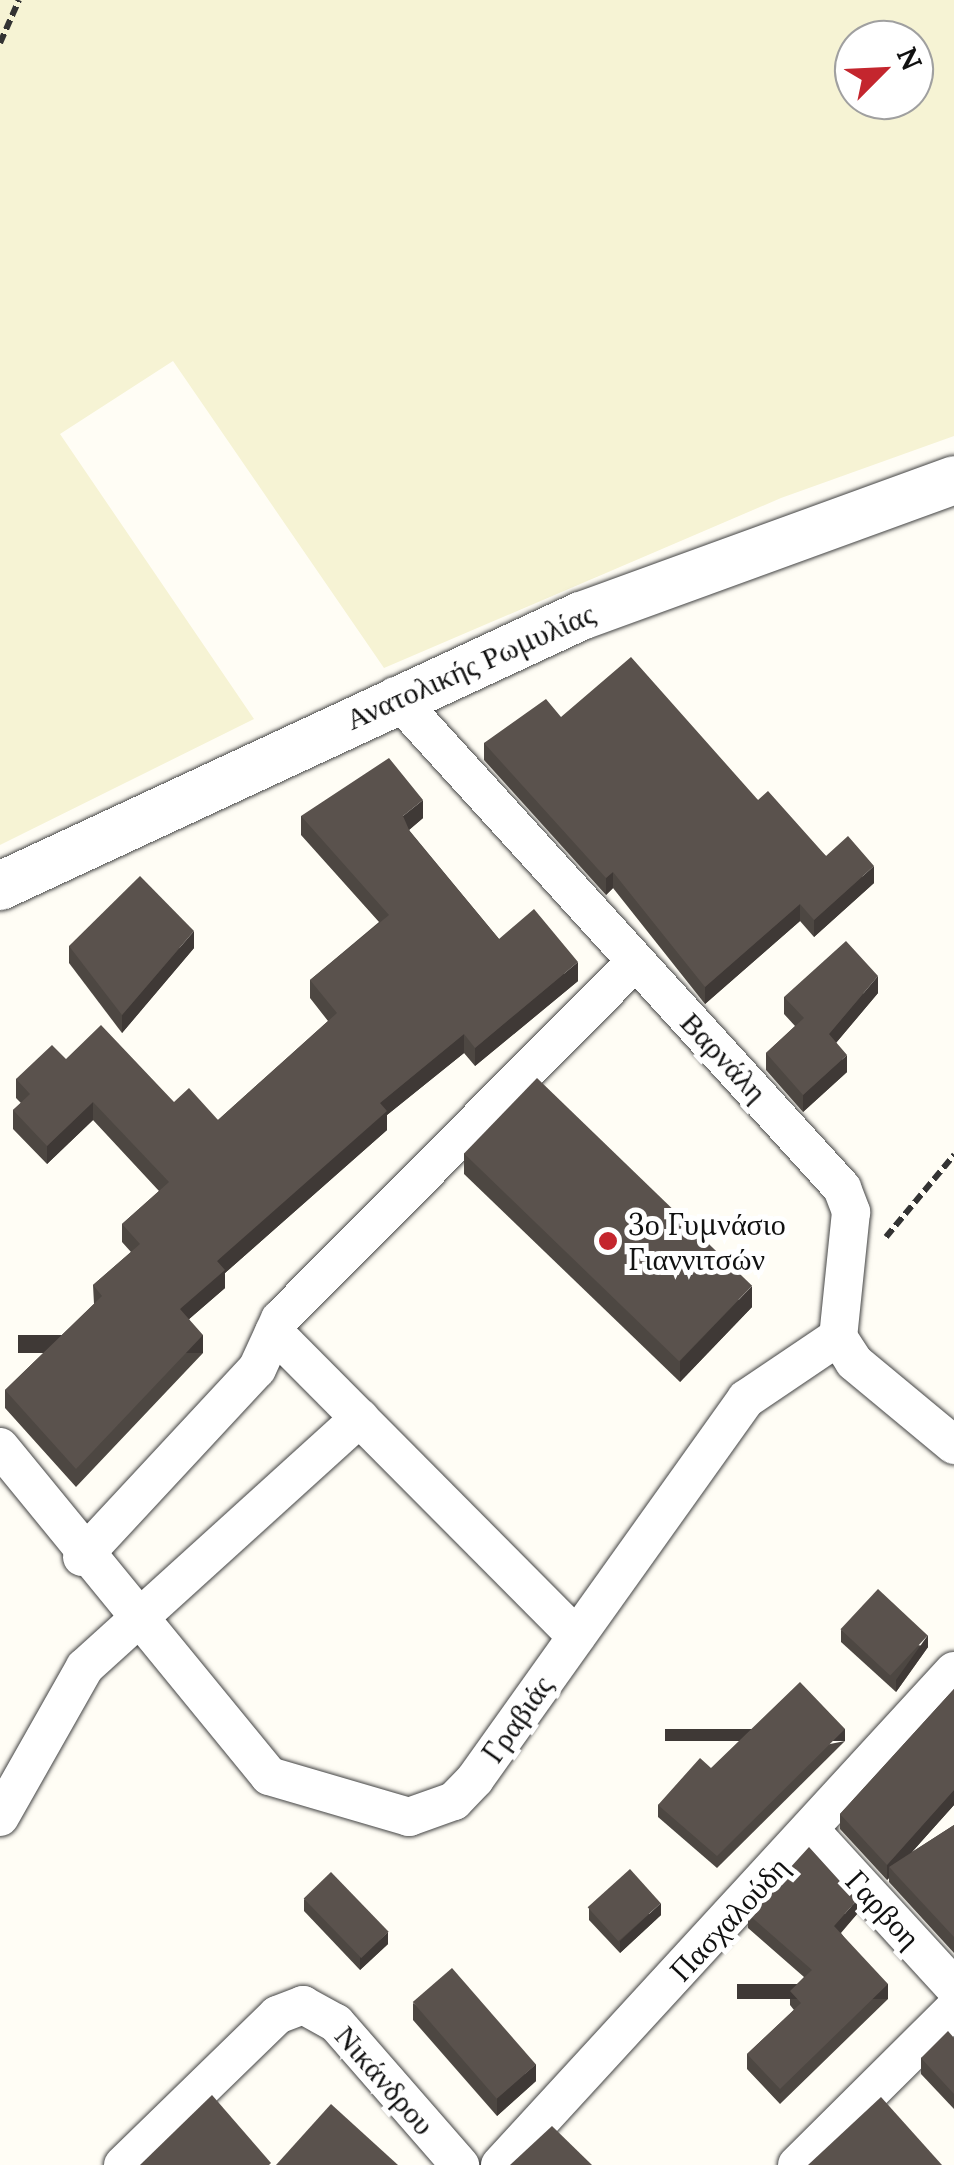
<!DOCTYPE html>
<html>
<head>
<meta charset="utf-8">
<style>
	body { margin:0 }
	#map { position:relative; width:954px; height:2165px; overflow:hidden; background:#fffdf5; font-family:Lora,serif }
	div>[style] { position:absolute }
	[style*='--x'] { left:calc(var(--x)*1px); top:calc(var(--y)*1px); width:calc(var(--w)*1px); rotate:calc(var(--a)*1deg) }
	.farmland>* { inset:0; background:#f6f3d4 }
	.path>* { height:6px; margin-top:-3px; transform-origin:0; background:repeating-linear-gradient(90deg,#333 0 10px,transparent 0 15px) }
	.roads { filter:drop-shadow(0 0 2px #444) drop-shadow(0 0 2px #444) }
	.minor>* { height:38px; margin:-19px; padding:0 19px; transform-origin:19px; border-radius:19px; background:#fff }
	.tertiary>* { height:48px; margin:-24px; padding:0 24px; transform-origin:24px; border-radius:24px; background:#fff }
	.wall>* { inset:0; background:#4d4742 }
	.shaded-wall>* { inset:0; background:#3f3936; transform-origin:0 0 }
	.building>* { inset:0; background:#5a524d; transform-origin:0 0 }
	.dots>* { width:28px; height:28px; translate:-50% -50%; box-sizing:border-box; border:5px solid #fff; border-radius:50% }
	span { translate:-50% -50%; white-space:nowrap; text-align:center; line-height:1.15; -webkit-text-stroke:10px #fff; paint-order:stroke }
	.street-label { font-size:30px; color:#111 }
	.poi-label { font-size:30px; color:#111 }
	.left { translate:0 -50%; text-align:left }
	.north { position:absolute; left:834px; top:20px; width:100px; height:100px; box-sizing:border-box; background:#fff; border:2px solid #a0a0a0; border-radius:50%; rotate:66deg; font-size:28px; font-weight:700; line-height:40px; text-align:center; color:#111 }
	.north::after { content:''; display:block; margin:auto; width:35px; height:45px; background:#c4262e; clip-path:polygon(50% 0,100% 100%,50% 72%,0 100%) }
</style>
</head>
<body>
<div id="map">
	<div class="farmland">
		<i style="clip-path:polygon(evenodd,0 0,954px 0,954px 436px,781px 498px,384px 668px,173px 361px,60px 434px,254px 719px,0 845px,0 0,854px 40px,914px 40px,914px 100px,854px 100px,854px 40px)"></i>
	</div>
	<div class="path">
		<i style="--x:0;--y:43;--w:47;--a:-66.2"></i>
		<i style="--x:886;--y:1237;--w:107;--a:-50.3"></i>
	</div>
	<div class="roads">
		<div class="minor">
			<i style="--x:395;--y:696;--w:665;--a:47.74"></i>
			<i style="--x:842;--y:1188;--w:26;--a:69"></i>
			<i style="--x:851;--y:1212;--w:126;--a:95.9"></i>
			<i style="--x:838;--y:1337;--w:30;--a:57"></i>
			<i style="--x:854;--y:1362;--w:130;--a:39.7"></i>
			<i style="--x:274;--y:1332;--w:429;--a:45.2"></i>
			<i style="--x:0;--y:1447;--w:425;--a:50.7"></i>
			<i style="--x:269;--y:1776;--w:146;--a:16.3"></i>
			<i style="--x:409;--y:1817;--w:48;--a:-19.6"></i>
			<i style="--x:454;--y:1801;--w:30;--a:-46"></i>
			<i style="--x:475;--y:1779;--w:467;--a:-54.5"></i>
			<i style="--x:746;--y:1399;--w:111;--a:-34"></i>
			<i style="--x:82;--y:1557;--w:257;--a:-47.1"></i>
			<i style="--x:257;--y:1369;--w:55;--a:-65.3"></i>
			<i style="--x:280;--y:1319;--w:503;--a:-45.16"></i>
			<i style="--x:0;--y:1817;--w:172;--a:-60.5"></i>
			<i style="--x:85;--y:1667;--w:371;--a:-42.2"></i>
			<i style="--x:812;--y:1832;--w:210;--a:47.5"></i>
			<i style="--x:123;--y:2165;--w:215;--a:-44.2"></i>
			<i style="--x:277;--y:2015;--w:28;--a:-21"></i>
			<i style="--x:303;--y:2005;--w:38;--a:29"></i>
			<i style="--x:336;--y:2023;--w:189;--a:48.9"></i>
			<i style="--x:500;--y:2165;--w:671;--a:-47.42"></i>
			<i style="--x:797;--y:2165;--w:221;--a:-44.8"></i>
		</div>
		<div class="tertiary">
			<i style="--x:0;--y:886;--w:641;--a:-24.93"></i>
			<i style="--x:581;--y:616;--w:397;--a:-20"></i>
		</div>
	</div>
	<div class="wall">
		<i style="clip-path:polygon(561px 717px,758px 800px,826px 856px,874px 883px,814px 937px,800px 921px,705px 1004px,613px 888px,606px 895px,484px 760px,484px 743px)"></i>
		<i style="clip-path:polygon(301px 816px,423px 818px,409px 830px,499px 939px,578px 981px,475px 1066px,464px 1053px,387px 1115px,387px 1130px,225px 1273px,225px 1288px,189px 1319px,203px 1353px,76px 1487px,5px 1408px,5px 1390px,94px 1304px,93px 1285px,131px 1252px,122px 1242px,122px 1224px,159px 1191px,93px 1120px,47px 1164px,13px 1129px,13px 1110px,21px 1103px,16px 1098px,16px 1079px,66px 1059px,218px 1120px,328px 1021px,310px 998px,310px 980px,379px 922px,301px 835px)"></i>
		<i style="clip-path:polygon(69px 946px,194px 948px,122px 1033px,69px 963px)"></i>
		<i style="clip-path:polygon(878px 993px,836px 1043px,847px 1072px,803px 1112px,766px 1070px,766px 1053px,795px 1026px,784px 1014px,784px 997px)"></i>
		<i style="clip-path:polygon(464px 1153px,752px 1307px,680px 1382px,464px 1174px)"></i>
		<i style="clip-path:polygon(841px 1630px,928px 1647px,896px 1692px,841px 1642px)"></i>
		<i style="clip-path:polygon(954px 1689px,954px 1805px,912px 1852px,954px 1825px,954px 1953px,889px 1882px,889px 1878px,887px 1880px,840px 1829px,840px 1814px)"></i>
		<i style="clip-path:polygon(845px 1741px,717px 1868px,658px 1817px,658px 1805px,711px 1768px)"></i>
		<i style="clip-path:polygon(304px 1899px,388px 1944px,360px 1970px,304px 1911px)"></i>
		<i style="clip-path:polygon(589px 1908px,661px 1915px,620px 1953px,589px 1920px)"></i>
		<i style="clip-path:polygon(748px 1914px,857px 1914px,841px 1933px,888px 1999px,780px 2104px,747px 2069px,747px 2054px,794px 2010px,790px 2005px,790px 1991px,804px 1977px,748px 1928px)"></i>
		<i style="clip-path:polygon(413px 2003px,536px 2081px,497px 2116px,413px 2020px)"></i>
		<i style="clip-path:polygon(954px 2038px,954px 2109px,921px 2074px,921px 2058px)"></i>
	</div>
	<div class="shaded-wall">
		<i style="clip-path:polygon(423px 800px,423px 818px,403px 835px,403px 816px)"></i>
		<i style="clip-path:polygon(874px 866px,874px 883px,814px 937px,814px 920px)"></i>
		<i style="clip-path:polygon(613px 872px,613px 888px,606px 895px,606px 878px)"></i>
		<i style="clip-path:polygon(800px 904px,800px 921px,705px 1004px,705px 987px)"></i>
		<i style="clip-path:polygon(194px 931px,194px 948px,122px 1033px,122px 1015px)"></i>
		<i style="clip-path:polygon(578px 962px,578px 981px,475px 1066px,475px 1048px)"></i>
		<i style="clip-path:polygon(878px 976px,878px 993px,829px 1051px,829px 1034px)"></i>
		<i style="clip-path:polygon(464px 1034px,464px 1053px,387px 1115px,387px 1130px,225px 1273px,225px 1288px,180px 1327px,180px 1309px,217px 1261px,380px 1103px)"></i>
		<i style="clip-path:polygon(847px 1055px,847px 1072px,803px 1112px,803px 1095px)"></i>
		<i style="clip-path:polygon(93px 1102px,93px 1120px,47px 1164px,47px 1146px)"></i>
		<i style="clip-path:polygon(752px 1286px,752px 1307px,680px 1382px,680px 1361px)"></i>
		<i style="left:203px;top:1335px;width:18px;height:185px;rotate:90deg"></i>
		<i style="clip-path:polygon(928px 1635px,928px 1647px,896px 1692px,896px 1680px)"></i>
		<i style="left:845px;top:1729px;width:12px;height:180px;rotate:90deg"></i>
		<i style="clip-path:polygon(954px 1790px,954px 1805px,894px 1872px,889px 1867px,889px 1878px,887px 1880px,887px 1865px)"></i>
		<i style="clip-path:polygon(857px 1900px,857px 1914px,834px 1940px,834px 1926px)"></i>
		<i style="clip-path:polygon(661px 1903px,661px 1915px,620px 1953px,620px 1941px)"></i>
		<i style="clip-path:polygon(388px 1932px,388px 1944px,360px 1970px,360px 1958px)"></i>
		<i style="left:888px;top:1984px;width:15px;height:151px;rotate:90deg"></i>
		<i style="clip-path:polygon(536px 2064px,536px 2081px,497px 2116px,497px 2098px)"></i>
	</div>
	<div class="building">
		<i style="clip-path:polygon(631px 657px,758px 800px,768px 791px,826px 856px,848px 836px,874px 866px,814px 920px,800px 904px,705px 987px,613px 872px,606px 878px,484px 743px,546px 699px,561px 717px)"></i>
		<i style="clip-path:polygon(389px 758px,423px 800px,403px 816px,410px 832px,499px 939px,534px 909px,578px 962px,475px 1048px,464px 1034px,380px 1103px,387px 1111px,217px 1261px,225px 1270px,180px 1309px,203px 1335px,76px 1469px,5px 1390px,102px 1296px,93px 1285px,140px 1244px,122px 1224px,169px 1182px,93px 1102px,47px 1146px,13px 1110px,30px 1094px,16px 1079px,52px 1045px,66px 1059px,101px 1025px,174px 1102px,189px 1088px,218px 1120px,337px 1013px,310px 980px,389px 915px,301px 816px)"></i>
		<i style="clip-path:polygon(140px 876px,194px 931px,122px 1015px,69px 946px)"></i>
		<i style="clip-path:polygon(846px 941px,878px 976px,829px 1034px,847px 1055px,803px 1095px,766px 1053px,804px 1018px,784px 997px)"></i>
		<i style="left:537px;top:1078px;width:299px;height:105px;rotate:44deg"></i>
		<i style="left:878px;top:1589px;width:68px;height:55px;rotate:43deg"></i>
		<i style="clip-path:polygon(800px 1682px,845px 1729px,717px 1856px,658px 1805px,700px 1758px,711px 1768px)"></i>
		<i style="clip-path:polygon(954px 1689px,954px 1790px,887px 1865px,840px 1814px)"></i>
		<i style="clip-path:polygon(954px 1825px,954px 1937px,889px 1867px)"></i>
		<i style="clip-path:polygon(809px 1847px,857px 1900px,834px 1926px,888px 1984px,780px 2089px,747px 2054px,801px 2003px,790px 1991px,812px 1970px,748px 1914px)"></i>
		<i style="left:630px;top:1869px;width:46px;height:57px;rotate:48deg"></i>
		<i style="left:331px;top:1872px;width:83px;height:38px;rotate:46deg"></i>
		<i style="left:452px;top:1968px;width:128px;height:52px;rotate:49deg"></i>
		<i style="clip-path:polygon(948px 2031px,954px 2038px,954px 2094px,921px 2058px)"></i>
		<i style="clip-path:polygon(212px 2095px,271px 2163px,269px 2165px,140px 2165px)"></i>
		<i style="clip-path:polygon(881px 2097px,942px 2165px,808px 2165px)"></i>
		<i style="clip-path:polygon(331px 2104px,398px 2165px,276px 2165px)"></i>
		<i style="clip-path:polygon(552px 2126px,592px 2165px,510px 2165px)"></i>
	</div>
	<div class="dots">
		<i style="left:608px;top:1241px;background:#c4262e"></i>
	</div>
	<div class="street-label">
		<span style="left:470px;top:666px;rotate:-24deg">Ανατολικής Ρωμυλίας</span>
		<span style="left:724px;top:1057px;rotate:47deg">Βαρνάλη</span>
		<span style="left:517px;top:1719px;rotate:-55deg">Γραβιάς</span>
		<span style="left:883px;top:1909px;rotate:47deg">Γαρβοη</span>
		<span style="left:729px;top:1919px;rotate:-47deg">Πασχαλούδη</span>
		<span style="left:385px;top:2080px;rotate:49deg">Νικάνδρου</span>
	</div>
	<div class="poi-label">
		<span class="left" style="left:628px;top:1241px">3ο Γυμνάσιο<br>Γιαννιτσών</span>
	</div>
	<div class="north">N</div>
</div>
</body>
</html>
